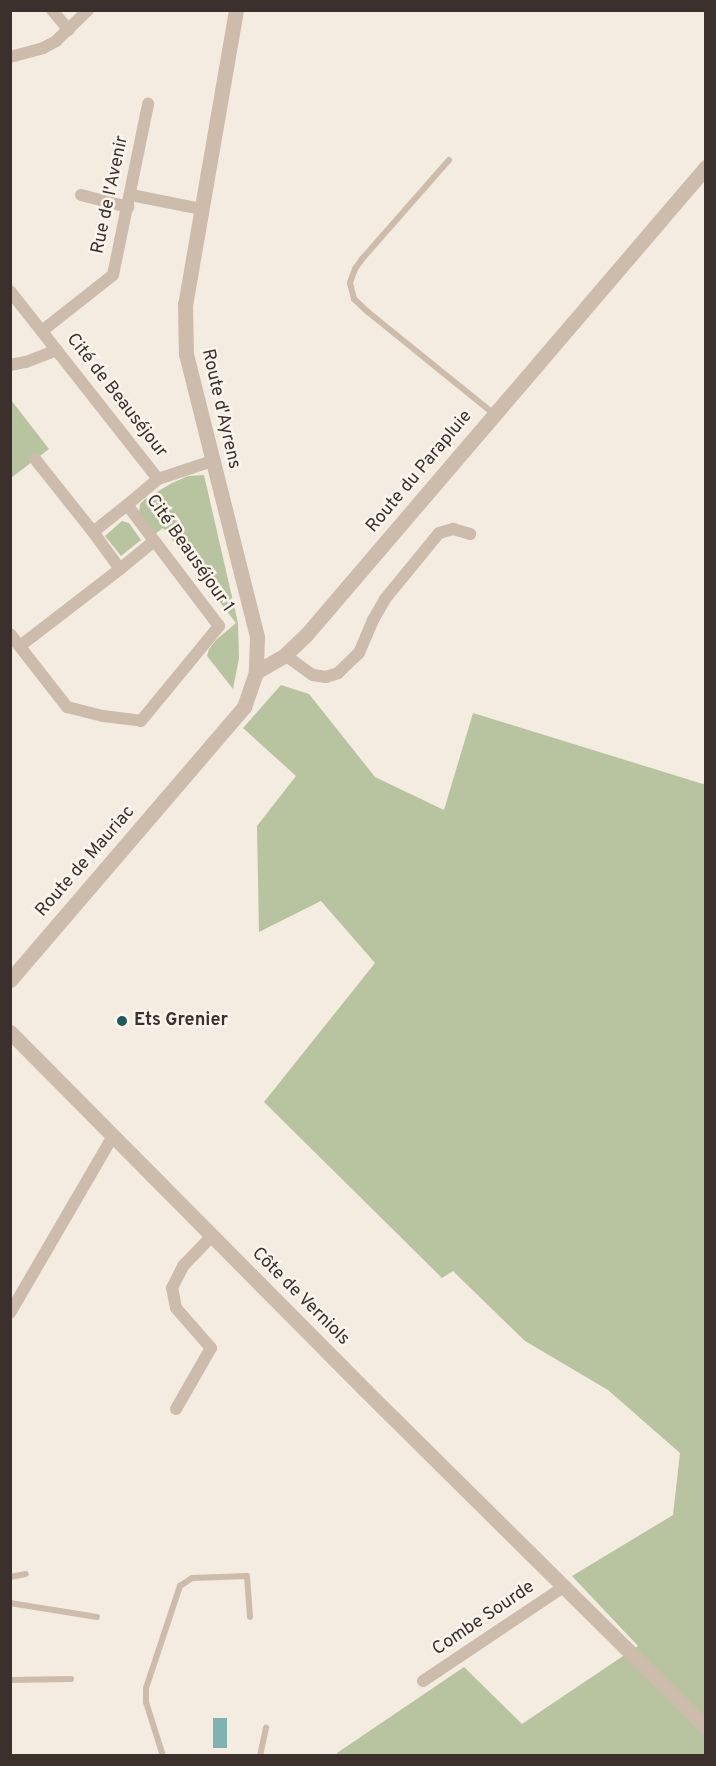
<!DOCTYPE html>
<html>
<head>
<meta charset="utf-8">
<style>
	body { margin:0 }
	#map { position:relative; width:716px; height:1766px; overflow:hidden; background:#f4ebe1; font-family:Overpass,sans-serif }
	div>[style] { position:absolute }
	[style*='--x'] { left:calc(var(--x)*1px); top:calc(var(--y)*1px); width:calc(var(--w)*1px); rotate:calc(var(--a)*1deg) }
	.green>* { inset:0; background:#b8c4a0 }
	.water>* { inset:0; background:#7fb0b2; transform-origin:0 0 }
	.service>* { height:6px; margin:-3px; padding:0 3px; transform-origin:3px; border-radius:3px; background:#cdbbac }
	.minor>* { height:12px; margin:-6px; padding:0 6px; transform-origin:6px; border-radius:6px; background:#cdbbac }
	.tertiary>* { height:15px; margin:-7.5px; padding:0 7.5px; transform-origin:7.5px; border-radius:7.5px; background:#cdbbac }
	.dots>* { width:16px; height:16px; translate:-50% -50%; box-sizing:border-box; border:3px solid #fbf5ee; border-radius:50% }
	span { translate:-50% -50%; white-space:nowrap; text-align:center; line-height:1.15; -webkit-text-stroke:5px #fbf5ee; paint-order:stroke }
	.street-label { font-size:18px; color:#3b302b }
	.poi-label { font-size:18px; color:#3b302b; font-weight:700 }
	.left { translate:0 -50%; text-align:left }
	.frame { position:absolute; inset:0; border:12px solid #3b302b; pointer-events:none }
</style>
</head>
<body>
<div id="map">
	<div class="green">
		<i style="clip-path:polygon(11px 400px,49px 449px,11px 478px)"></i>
		<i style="clip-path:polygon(204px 475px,238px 623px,239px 658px,233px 689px,207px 656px,209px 649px,216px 640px,236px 623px,163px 528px,155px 534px,139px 513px,140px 504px,145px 499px,172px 483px,188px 476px)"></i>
		<i style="clip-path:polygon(122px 521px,129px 523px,141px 540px,121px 556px,105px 536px)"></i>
		<i style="clip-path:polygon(281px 685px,309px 694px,375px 777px,444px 810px,473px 713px,703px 784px,705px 782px,705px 1755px,338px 1755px,337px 1753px,464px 1667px,522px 1724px,638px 1646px,572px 1576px,673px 1515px,680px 1453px,608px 1390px,525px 1341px,453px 1271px,442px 1278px,264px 1102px,375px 963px,321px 901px,259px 932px,257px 826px,296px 776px,243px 728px)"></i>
	</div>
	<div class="water">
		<i style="left:213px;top:1718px;width:14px;height:30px"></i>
	</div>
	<div class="service">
		<i style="--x:449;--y:160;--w:132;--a:131.3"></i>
		<i style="--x:362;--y:259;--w:12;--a:125"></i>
		<i style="--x:355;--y:269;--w:15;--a:110"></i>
		<i style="--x:350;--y:283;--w:16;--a:76"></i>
		<i style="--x:354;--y:299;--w:19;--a:43"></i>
		<i style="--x:368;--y:312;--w:162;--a:39"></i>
		<i style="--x:10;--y:1577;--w:16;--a:-11"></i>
		<i style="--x:10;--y:1603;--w:88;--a:9.1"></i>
		<i style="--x:10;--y:1680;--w:61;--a:-0.9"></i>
		<i style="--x:163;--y:1756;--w:57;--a:-107.5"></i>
		<i style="--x:146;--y:1702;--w:14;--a:-90"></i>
		<i style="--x:146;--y:1688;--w:108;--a:-71.6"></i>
		<i style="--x:180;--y:1586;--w:14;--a:-34"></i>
		<i style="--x:192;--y:1578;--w:55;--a:-2.1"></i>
		<i style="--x:247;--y:1576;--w:41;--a:85.8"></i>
		<i style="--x:260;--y:1756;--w:29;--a:-78"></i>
	</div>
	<div class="minor">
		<i style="--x:52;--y:10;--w:26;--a:50"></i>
		<i style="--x:10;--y:57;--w:34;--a:-15"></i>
		<i style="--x:43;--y:48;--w:15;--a:-28"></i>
		<i style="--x:56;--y:41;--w:45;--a:-44.1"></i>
		<i style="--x:81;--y:195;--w:49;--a:14.3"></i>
		<i style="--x:131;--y:195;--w:71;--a:11.3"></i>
		<i style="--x:10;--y:291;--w:239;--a:51.8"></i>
		<i style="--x:158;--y:479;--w:57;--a:-18.4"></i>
		<i style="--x:42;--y:331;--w:90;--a:-38.3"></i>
		<i style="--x:113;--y:275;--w:175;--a:-78.4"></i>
		<i style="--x:10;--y:365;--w:16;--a:-11"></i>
		<i style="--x:26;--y:362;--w:33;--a:-21"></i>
		<i style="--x:35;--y:459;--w:93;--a:51.5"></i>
		<i style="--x:120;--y:569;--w:44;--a:-39.5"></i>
		<i style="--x:10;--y:634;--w:93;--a:52"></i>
		<i style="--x:67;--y:707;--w:37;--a:14"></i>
		<i style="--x:103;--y:716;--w:38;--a:7"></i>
		<i style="--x:141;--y:721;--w:123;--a:-50.6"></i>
		<i style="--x:219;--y:626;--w:152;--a:-127.2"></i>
		<i style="--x:127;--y:505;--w:40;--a:-40"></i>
		<i style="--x:20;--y:646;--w:126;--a:-37.6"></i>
		<i style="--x:120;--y:569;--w:46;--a:-126.1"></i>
		<i style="--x:93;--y:532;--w:43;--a:-38.5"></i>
		<i style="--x:285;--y:655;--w:34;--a:36"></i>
		<i style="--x:313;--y:675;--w:13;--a:9"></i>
		<i style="--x:326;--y:677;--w:13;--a:-18"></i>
		<i style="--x:338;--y:673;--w:29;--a:-44"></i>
		<i style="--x:359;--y:653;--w:36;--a:-67"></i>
		<i style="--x:373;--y:620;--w:24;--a:-60"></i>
		<i style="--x:385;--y:599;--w:85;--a:-50.7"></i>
		<i style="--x:439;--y:533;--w:15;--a:-16"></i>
		<i style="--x:453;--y:529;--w:18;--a:16"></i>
		<i style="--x:10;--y:1313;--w:205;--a:-59.8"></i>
		<i style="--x:176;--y:1409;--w:70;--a:-60.2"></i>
		<i style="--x:211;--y:1348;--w:53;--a:-131.2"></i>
		<i style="--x:176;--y:1308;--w:20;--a:-101"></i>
		<i style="--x:172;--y:1288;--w:25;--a:-63"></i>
		<i style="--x:183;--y:1266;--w:42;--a:-46"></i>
		<i style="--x:423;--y:1681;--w:171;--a:-33.8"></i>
	</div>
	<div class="tertiary">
		<i style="--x:236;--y:10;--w:298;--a:99.8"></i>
		<i style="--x:185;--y:304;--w:50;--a:88.9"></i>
		<i style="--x:186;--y:354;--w:292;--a:75.9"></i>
		<i style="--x:257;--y:637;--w:35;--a:92"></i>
		<i style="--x:10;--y:980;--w:360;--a:-49.4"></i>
		<i style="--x:244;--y:707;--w:37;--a:-71"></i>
		<i style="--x:256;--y:672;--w:34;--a:-30"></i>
		<i style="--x:285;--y:655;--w:29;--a:-44"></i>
		<i style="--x:306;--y:635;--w:616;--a:-49.48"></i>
		<i style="--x:10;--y:1032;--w:506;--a:45.24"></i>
		<i style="--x:366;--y:1391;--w:478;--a:44.7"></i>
	</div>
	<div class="dots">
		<i style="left:122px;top:1021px;background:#1f5a5e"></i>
	</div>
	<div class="street-label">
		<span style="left:111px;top:195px;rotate:-78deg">Rue de l'Avenir</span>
		<span style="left:116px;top:396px;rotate:52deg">Cité de Beauséjour</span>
		<span style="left:220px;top:409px;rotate:77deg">Route d'Ayrens</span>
		<span style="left:420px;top:472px;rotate:-50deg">Route du Parapluie</span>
		<span style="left:189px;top:554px;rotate:55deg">Cité Beauséjour 1</span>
		<span style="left:86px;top:862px;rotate:-49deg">Route de Mauriac</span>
		<span style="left:300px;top:1297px;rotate:45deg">Côte de Verniols</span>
		<span style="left:484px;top:1619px;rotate:-34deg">Combe Sourde</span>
	</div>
	<div class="poi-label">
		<span class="left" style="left:134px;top:1021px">Ets Grenier</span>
	</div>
	<div class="frame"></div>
</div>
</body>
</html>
